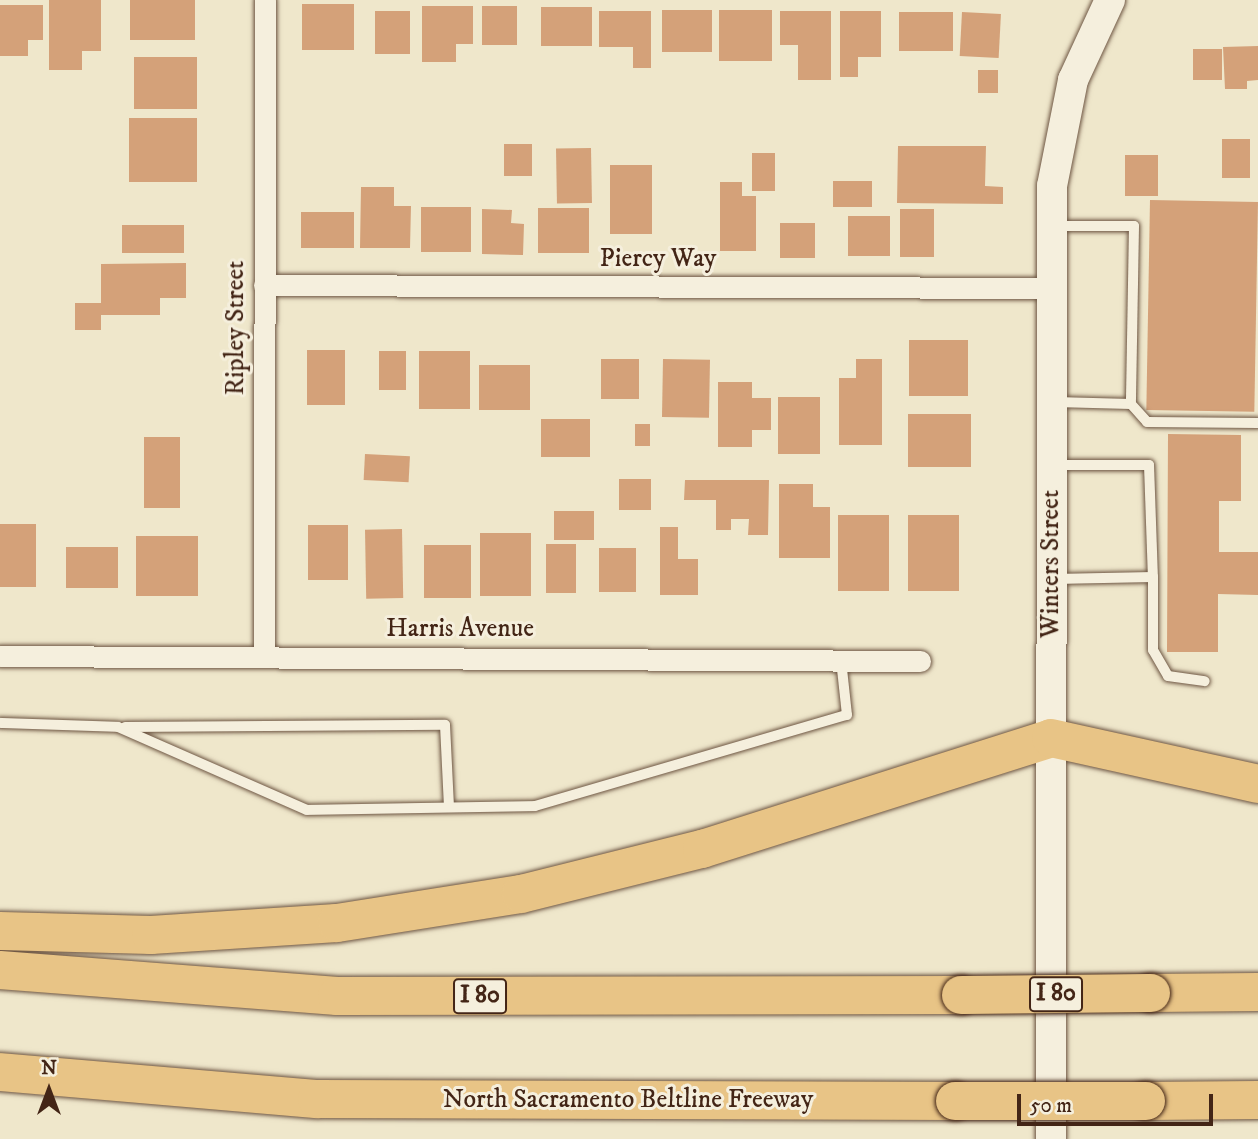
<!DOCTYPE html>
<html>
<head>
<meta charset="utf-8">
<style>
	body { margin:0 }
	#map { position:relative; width:1258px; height:1139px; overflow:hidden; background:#efe7cb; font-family:"IM FELL DW Pica",serif }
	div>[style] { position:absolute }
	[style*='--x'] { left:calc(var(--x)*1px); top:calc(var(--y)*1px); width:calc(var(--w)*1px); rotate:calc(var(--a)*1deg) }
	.building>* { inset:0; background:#d4a179; transform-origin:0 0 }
	.roads { filter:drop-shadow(0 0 2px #6e5643) drop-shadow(0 0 2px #6e5643) }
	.service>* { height:10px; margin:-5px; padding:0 5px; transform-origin:5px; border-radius:5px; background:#f5efdd }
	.minor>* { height:21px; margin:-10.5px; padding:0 10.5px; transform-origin:10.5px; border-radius:10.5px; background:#f5efdd }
	.secondary>* { height:30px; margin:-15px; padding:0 15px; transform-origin:15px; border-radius:15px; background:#f5efdd }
	.motorway>* { height:38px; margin:-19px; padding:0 19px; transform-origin:19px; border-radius:19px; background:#e8c486 }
	.bridges { filter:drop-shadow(0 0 2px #432516) drop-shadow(0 0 2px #432516) }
	.motorway-bridge>* { height:38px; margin:-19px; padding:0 19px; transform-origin:19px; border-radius:19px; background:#e8c486 }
	span { translate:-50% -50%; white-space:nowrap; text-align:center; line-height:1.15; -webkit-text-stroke:6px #f5efdd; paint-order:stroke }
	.shield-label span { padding:2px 5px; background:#f5efdd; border:2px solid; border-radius:5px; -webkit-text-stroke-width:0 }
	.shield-label { font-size:24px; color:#432516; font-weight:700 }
	.street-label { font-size:26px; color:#432516 }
	.north { position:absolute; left:14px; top:1055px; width:70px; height:70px; -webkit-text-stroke:5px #f5efdd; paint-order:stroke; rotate:0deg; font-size:19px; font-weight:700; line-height:28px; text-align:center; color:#432516 }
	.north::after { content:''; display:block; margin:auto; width:24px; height:32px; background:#432516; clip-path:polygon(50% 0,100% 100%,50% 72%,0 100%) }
	.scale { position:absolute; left:1017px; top:1094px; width:196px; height:32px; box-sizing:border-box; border:4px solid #432516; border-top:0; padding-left:9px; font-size:21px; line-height:24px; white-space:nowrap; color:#432516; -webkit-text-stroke:5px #f5efdd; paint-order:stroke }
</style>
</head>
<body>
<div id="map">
	<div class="building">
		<i style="clip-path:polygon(49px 0,101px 0,101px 51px,82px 51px,82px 70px,49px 70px)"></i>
		<i style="left:130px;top:0;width:65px;height:40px"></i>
		<i style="left:302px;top:4px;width:52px;height:46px"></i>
		<i style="clip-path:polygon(0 5px,43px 5px,43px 40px,28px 40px,28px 56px,0 56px)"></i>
		<i style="clip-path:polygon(422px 6px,473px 6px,473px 44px,456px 44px,456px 62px,422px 62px)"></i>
		<i style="left:482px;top:6px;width:35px;height:39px"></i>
		<i style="left:541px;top:7px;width:51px;height:39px"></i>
		<i style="left:662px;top:10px;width:50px;height:42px"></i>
		<i style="left:719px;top:10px;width:53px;height:51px"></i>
		<i style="left:375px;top:11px;width:35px;height:43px"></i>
		<i style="clip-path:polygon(599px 11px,651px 11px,651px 68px,633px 68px,633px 47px,599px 47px)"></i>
		<i style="clip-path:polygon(780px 11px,831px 11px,831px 80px,798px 80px,798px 45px,780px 45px)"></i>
		<i style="clip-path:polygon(840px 11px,881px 11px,881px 57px,858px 57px,858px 77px,840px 77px)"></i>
		<i style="left:899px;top:12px;width:54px;height:39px"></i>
		<i style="left:962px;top:12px;width:39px;height:44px;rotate:3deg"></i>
		<i style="clip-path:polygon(1258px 46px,1258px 80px,1247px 81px,1247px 89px,1225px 89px,1223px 47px)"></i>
		<i style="left:1222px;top:49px;width:31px;height:29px;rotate:90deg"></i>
		<i style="left:134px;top:57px;width:63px;height:52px"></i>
		<i style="left:998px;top:70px;width:23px;height:20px;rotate:90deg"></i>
		<i style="left:129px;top:118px;width:68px;height:64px"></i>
		<i style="left:1222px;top:139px;width:28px;height:39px"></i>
		<i style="left:504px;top:144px;width:28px;height:32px"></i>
		<i style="clip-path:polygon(898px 146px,986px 146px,985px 186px,1003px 187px,1003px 204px,897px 203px)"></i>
		<i style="left:591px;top:148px;width:55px;height:35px;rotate:89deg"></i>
		<i style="left:752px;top:153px;width:23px;height:38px"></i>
		<i style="left:1125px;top:155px;width:33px;height:41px"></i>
		<i style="left:610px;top:165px;width:42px;height:69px"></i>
		<i style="left:833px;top:181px;width:39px;height:26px"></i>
		<i style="clip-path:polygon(720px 182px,742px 182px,742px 196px,756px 196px,756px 251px,720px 251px)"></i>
		<i style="clip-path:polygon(361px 187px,394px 187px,394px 206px,411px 206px,410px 248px,360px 248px)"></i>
		<i style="left:1150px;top:200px;width:108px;height:210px;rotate:1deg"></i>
		<i style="left:421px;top:207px;width:50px;height:45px"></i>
		<i style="left:538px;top:208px;width:51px;height:45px"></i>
		<i style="clip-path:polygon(482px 209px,512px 210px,511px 223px,524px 224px,523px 255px,482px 254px)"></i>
		<i style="left:900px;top:209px;width:34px;height:48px"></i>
		<i style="left:301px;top:212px;width:53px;height:36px"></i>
		<i style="left:848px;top:216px;width:42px;height:40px"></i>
		<i style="left:780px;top:223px;width:35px;height:35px"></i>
		<i style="left:122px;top:225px;width:62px;height:28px"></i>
		<i style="clip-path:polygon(186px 263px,186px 298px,160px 298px,160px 315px,101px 315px,101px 330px,75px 330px,75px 303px,101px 303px,101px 264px)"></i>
		<i style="left:909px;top:340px;width:59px;height:56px"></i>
		<i style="left:307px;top:350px;width:38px;height:55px"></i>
		<i style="left:379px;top:351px;width:27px;height:39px"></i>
		<i style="left:419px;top:351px;width:51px;height:58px"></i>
		<i style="left:601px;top:359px;width:38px;height:40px"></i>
		<i style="left:663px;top:359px;width:47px;height:58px;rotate:1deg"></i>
		<i style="clip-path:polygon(856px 359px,882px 359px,882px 445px,839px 445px,839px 378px,856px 378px)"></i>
		<i style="left:479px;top:365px;width:51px;height:45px"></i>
		<i style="clip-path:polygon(718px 382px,752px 382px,752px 398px,771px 398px,771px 430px,752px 430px,752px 447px,718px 447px)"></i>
		<i style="left:778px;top:397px;width:42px;height:57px"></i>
		<i style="left:908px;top:414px;width:63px;height:53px"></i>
		<i style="left:541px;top:419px;width:49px;height:38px"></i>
		<i style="left:635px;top:424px;width:15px;height:22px"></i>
		<i style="clip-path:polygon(1168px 434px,1241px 435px,1241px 501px,1219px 501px,1219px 552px,1258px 552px,1258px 595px,1218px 594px,1218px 652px,1167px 652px)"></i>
		<i style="left:144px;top:437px;width:36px;height:71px"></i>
		<i style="left:365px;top:454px;width:45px;height:26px;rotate:3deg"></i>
		<i style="left:619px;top:479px;width:32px;height:31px"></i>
		<i style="clip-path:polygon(685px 480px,769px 480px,768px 535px,748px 535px,749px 519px,731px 519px,731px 530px,716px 530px,716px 500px,684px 500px)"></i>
		<i style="clip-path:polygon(779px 484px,813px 484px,813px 507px,830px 507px,830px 558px,779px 558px)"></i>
		<i style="left:554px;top:511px;width:40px;height:29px"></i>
		<i style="left:838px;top:515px;width:51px;height:76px"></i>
		<i style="left:908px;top:515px;width:51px;height:76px"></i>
		<i style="left:0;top:524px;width:36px;height:63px"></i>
		<i style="left:308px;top:525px;width:40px;height:55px"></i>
		<i style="clip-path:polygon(660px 527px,678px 527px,678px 559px,698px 559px,698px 595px,660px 595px)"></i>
		<i style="left:402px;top:529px;width:69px;height:37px;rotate:89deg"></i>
		<i style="left:480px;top:533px;width:51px;height:63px"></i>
		<i style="left:136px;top:536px;width:62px;height:60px"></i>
		<i style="left:546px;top:544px;width:30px;height:49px"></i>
		<i style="left:424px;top:545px;width:47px;height:53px"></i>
		<i style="left:66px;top:547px;width:52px;height:41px"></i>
		<i style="left:599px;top:548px;width:37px;height:44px"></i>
	</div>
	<div class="roads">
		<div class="service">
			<i style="--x:1054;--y:226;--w:80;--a:0"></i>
			<i style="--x:1134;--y:226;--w:178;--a:91"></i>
			<i style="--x:1131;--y:404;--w:76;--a:-178.5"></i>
			<i style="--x:1131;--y:404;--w:24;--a:48"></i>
			<i style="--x:1147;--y:422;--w:111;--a:0.5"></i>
			<i style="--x:1054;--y:465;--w:95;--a:0"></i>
			<i style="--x:1149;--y:465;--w:112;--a:88"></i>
			<i style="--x:1054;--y:579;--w:99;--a:-1.2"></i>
			<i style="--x:1153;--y:577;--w:73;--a:90"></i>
			<i style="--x:1153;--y:650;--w:30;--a:60"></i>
			<i style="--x:1168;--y:676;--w:37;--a:8"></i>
			<i style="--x:0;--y:723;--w:118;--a:1.9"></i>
			<i style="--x:118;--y:727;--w:206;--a:23.7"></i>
			<i style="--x:307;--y:810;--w:228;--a:-1"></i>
			<i style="--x:535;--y:806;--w:325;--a:-16.3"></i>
			<i style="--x:847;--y:715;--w:55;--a:-96.2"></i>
			<i style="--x:125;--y:727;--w:320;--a:-0.4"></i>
			<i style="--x:445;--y:725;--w:82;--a:87.2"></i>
		</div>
		<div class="minor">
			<i style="--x:264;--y:285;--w:787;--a:0.22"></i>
			<i style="--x:0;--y:656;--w:920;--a:0.31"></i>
			<i style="--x:264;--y:656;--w:656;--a:-89.91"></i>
		</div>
		<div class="secondary">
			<i style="--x:1051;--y:1139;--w:953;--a:-89.94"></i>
			<i style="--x:1052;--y:186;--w:108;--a:-78.8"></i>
			<i style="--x:1073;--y:80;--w:88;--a:-65.2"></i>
		</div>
		<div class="motorway">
			<i style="--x:0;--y:931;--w:151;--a:1.5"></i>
			<i style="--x:151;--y:935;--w:186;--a:-3.7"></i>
			<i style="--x:337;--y:923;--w:186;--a:-9"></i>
			<i style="--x:521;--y:894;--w:187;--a:-14"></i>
			<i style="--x:702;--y:849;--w:366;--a:-17.6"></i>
			<i style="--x:1051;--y:738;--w:212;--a:12.5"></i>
			<i style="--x:0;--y:970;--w:338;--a:4.4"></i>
			<i style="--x:337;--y:996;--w:624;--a:-0.09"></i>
			<i style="--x:1151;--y:993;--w:107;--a:-0.5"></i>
			<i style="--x:0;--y:1072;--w:318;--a:4.9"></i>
			<i style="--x:317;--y:1099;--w:638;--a:0.18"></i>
			<i style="--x:1146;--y:1101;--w:112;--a:-0.5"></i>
		</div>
	</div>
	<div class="bridges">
		<div class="motorway-bridge">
			<i style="--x:961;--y:995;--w:190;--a:-0.6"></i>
			<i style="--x:955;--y:1101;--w:191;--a:0"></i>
		</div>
	</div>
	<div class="shield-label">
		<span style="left:1056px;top:994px">I 80</span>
		<span style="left:480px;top:996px">I 80</span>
	</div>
	<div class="street-label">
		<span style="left:658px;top:259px">Piercy Way</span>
		<span style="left:236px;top:328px;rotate:-90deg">Ripley Street</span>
		<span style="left:1051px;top:564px;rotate:-90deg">Winters Street</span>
		<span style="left:460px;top:629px">Harris Avenue</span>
		<span style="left:628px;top:1100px">North Sacramento Beltline Freeway</span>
	</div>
	<div class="north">N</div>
	<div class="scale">50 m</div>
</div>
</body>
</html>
